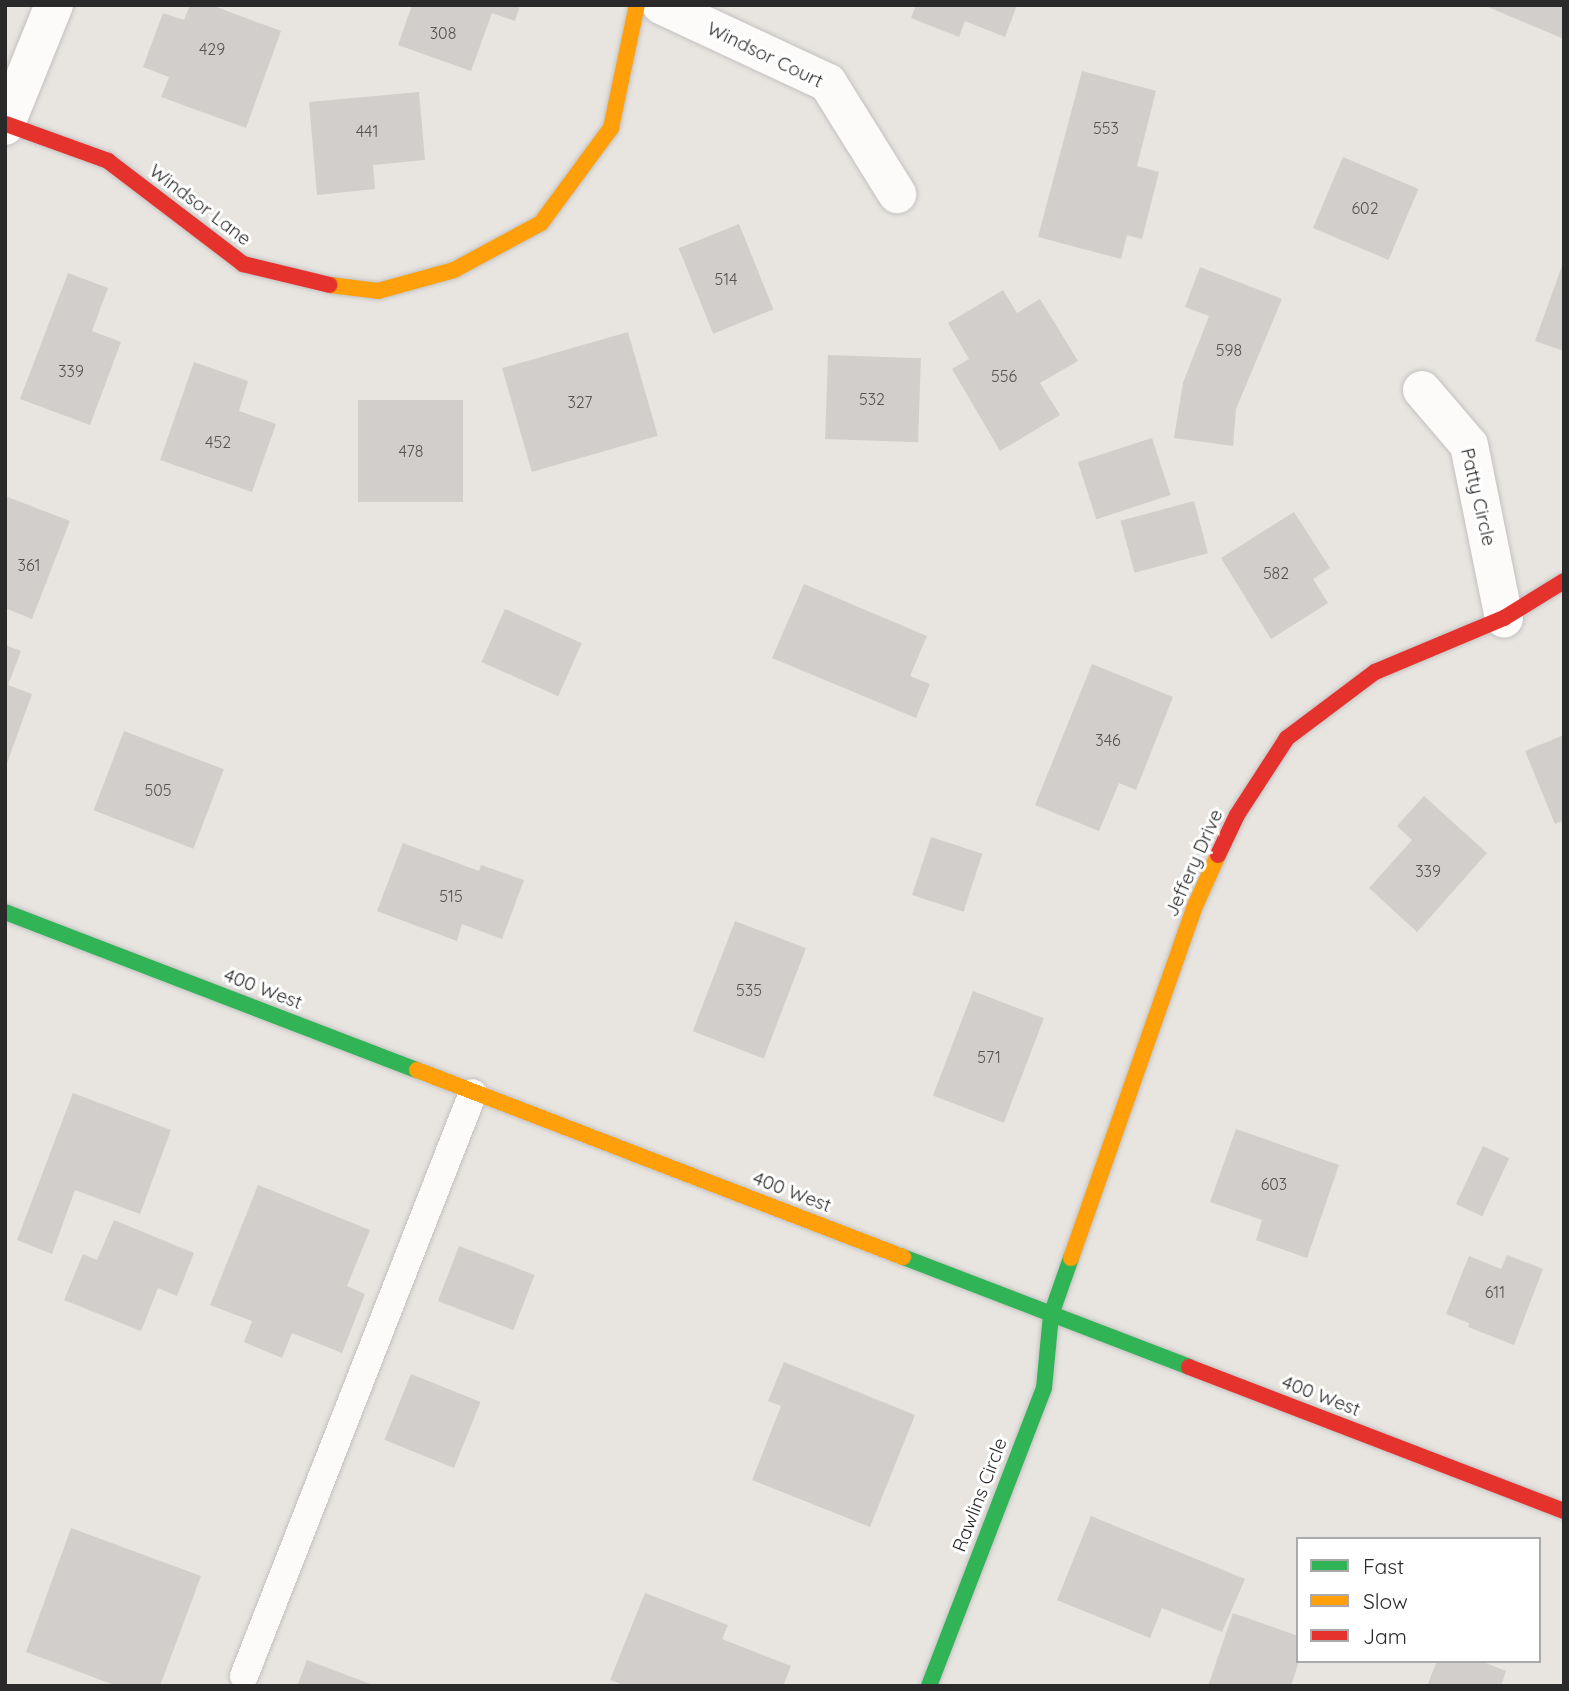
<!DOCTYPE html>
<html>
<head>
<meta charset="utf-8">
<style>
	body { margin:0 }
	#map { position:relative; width:1569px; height:1691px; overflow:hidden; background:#e8e5e0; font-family:Quicksand,sans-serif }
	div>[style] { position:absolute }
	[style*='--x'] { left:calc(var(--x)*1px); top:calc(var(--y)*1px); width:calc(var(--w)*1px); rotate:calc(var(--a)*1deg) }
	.building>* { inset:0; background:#d1cecb; transform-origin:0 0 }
	.roads { filter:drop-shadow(0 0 2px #c2c1c1) drop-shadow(0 0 2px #c2c1c1) }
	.lane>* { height:28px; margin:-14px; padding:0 14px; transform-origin:14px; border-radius:14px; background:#fcfbfa }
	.street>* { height:38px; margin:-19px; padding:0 19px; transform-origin:19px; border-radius:19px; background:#fcfbfa }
	.fast>* { height:16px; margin:-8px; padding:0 8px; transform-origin:8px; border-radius:8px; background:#30b455 }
	.slow>* { height:16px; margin:-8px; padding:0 8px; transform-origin:8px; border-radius:8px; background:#ff9f0a }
	.jam>* { height:16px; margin:-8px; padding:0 8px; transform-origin:8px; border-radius:8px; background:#e5322d }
	span { translate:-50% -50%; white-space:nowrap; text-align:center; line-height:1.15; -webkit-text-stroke:6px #fff; paint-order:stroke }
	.number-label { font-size:16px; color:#545453 }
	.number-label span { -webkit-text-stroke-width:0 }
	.street-label { font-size:19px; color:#2a2a2a }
	.frame { position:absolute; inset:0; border:7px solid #2a2a2a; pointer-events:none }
	.legend { position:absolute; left:1296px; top:1537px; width:245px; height:126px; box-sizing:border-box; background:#fff; border:2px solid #aaa; margin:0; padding:9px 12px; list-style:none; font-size:21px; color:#2a2a2a }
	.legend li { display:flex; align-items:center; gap:14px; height:35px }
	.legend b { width:35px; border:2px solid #aaa }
</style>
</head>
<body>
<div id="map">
	<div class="building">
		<i style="clip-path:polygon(190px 5px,211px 5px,281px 31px,246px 128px,161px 97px,169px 77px,143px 67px,163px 13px,184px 20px)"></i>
		<i style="clip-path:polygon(412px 5px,520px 5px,515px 21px,492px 13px,471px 71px,398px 45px)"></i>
		<i style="clip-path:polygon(916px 5px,1017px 5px,1005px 37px,965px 21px,959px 37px,911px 18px)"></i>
		<i style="clip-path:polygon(1483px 5px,1564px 5px,1564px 39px)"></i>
		<i style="clip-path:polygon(1082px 71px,1156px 91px,1137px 166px,1159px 172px,1142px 239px,1127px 235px,1121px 259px,1038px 237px)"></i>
		<i style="clip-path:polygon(419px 92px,425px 160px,373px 165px,375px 189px,317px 195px,309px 102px)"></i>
		<i style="left:1343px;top:157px;width:82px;height:77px;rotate:23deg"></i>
		<i style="left:739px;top:224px;width:92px;height:65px;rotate:68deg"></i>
		<i style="clip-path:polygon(1563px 263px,1564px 263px,1564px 351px,1535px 341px)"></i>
		<i style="clip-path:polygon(1200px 267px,1282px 299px,1236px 409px,1233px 446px,1174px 438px,1183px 383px,1209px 316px,1185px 307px)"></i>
		<i style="clip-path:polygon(68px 273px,108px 288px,92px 331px,121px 342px,90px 425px,20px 399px)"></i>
		<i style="clip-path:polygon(1003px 290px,1017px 313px,1040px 299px,1078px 361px,1040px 383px,1060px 415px,1000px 451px,952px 369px,969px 359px,948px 323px)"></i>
		<i style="left:628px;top:332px;width:108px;height:131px;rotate:74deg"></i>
		<i style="left:828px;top:355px;width:93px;height:84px;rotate:2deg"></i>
		<i style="clip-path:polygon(194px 362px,248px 381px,239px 411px,276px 424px,252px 492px,160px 460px)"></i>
		<i style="left:463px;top:400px;width:102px;height:105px;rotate:90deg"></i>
		<i style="left:1152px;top:438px;width:60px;height:78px;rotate:72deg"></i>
		<i style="clip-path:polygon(5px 496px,70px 521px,32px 619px,5px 608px)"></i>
		<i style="left:1194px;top:501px;width:54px;height:76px;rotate:75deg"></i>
		<i style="clip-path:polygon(1294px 512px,1330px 568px,1313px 579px,1328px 603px,1271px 639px,1221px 558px)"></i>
		<i style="clip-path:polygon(804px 584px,927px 636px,910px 676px,930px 684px,916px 718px,772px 658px)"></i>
		<i style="left:505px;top:609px;width:84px;height:58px;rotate:24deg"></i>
		<i style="clip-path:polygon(5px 645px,21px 651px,8px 685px,32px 694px,6px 766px)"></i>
		<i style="clip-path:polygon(1092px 664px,1173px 697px,1136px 790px,1119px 783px,1099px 831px,1035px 805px)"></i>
		<i style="left:124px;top:731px;width:107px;height:85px;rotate:21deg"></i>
		<i style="clip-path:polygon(1564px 735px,1564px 820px,1555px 824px,1525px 751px)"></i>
		<i style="clip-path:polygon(1424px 796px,1487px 853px,1417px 932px,1369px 888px,1412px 840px,1397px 826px)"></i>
		<i style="left:931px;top:837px;width:54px;height:61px;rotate:18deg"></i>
		<i style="clip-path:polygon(403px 843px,479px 871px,481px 865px,524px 880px,502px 939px,462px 924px,457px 941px,377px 911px)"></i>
		<i style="left:735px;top:921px;width:76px;height:118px;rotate:21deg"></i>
		<i style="left:973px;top:991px;width:76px;height:112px;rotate:21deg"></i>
		<i style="clip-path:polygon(73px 1093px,171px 1130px,140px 1214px,75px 1190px,52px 1254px,17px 1240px)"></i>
		<i style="clip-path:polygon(1236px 1129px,1339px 1165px,1307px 1258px,1256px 1240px,1262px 1220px,1210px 1202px)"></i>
		<i style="left:1483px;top:1146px;width:29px;height:64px;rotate:25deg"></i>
		<i style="clip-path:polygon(258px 1185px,370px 1230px,347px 1286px,365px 1294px,342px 1353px,292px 1333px,282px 1358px,244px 1342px,252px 1321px,210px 1305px)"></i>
		<i style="clip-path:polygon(114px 1220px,194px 1253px,177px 1296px,158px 1288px,141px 1331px,64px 1300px,83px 1254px,97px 1260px)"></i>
		<i style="left:459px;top:1246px;width:81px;height:59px;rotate:21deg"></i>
		<i style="clip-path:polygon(1507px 1255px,1543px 1269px,1514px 1345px,1468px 1327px,1469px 1323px,1446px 1314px,1469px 1256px,1501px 1269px)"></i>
		<i style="clip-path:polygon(784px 1362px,915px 1415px,870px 1527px,752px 1480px,781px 1406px,768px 1401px)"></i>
		<i style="left:411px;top:1374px;width:75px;height:71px;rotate:22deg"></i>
		<i style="clip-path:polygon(1091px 1516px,1245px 1579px,1222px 1632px,1162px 1608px,1150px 1638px,1057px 1600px)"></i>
		<i style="clip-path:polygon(71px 1528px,201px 1576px,160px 1686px,117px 1686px,26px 1652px)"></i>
		<i style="clip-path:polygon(645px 1593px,728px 1625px,722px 1639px,791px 1666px,783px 1686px,626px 1686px,610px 1680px)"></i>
		<i style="clip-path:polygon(1233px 1613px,1298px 1636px,1299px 1661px,1291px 1686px,1208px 1686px)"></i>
		<i style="clip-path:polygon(307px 1660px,373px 1685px,373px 1686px,297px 1686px)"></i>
		<i style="clip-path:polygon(1437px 1661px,1481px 1661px,1506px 1671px,1501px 1686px,1427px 1686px)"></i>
	</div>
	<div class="roads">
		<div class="lane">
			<i style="--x:244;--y:1676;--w:626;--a:-68.56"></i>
		</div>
		<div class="street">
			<i style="--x:661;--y:5;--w:184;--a:25"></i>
			<i style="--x:828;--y:83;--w:131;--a:58.1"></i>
			<i style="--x:5;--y:126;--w:131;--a:-68"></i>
			<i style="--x:1422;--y:390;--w:72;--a:49.5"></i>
			<i style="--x:1469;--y:445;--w:177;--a:78.6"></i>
		</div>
		<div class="fast">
			<i style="--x:5;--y:912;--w:441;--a:21"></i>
			<i style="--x:903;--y:1257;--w:306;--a:21"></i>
			<i style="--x:929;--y:1686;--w:319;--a:-68.9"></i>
			<i style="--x:1044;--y:1388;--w:73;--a:-84.5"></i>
			<i style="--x:1051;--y:1315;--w:60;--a:-70.7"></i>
		</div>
		<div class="slow">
			<i style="--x:330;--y:285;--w:48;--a:7.1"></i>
			<i style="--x:378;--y:291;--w:79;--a:-15.4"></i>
			<i style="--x:454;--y:270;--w:99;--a:-28.4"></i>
			<i style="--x:541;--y:223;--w:118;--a:-53.6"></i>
			<i style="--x:611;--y:128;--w:126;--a:-78.1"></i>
			<i style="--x:417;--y:1070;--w:521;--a:21.05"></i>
			<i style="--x:1071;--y:1258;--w:375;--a:-70.6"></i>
			<i style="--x:1196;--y:904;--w:54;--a:-65.8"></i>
		</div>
		<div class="jam">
			<i style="--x:6;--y:124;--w:109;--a:19.9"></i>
			<i style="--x:108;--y:161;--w:170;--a:37.3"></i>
			<i style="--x:243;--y:264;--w:89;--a:13.6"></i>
			<i style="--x:1218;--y:855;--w:44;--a:-64.6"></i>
			<i style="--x:1237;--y:815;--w:92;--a:-57"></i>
			<i style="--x:1287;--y:738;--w:110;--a:-36.9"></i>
			<i style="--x:1375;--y:672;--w:140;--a:-22.7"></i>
			<i style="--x:1504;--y:618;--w:70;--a:-31.7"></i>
			<i style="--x:1189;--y:1367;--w:402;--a:21"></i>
		</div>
	</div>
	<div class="number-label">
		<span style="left:443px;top:33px">308</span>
		<span style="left:212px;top:49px">429</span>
		<span style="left:1106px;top:128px">553</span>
		<span style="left:367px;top:131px">441</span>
		<span style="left:1365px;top:208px">602</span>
		<span style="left:726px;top:279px">514</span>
		<span style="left:1229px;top:350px">598</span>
		<span style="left:71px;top:371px">339</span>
		<span style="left:1004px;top:376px">556</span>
		<span style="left:872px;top:399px">532</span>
		<span style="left:580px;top:402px">327</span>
		<span style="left:218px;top:442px">452</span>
		<span style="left:411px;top:451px">478</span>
		<span style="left:29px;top:565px">361</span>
		<span style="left:1276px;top:573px">582</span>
		<span style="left:1108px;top:740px">346</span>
		<span style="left:158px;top:790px">505</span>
		<span style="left:1428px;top:871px">339</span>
		<span style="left:451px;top:896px">515</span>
		<span style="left:749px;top:990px">535</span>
		<span style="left:989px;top:1057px">571</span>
		<span style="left:1274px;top:1184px">603</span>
		<span style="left:1495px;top:1292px">611</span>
	</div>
	<div class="street-label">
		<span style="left:765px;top:55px;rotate:26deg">Windsor Court</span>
		<span style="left:200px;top:205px;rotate:37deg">Windsor Lane</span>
		<span style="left:1478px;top:497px;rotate:77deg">Patty Circle</span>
		<span style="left:1194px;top:863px;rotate:-66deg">Jeffery Drive</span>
		<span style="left:263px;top:989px;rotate:21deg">400 West</span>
		<span style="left:792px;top:1192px;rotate:21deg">400 West</span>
		<span style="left:1321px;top:1396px;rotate:21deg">400 West</span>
		<span style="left:980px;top:1495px;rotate:-69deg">Rawlins Circle</span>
	</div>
	<div class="frame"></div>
	<ul class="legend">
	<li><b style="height:9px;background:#30b455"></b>Fast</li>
	<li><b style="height:9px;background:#ff9f0a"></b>Slow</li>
	<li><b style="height:9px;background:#e5322d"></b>Jam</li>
	</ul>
</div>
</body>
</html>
